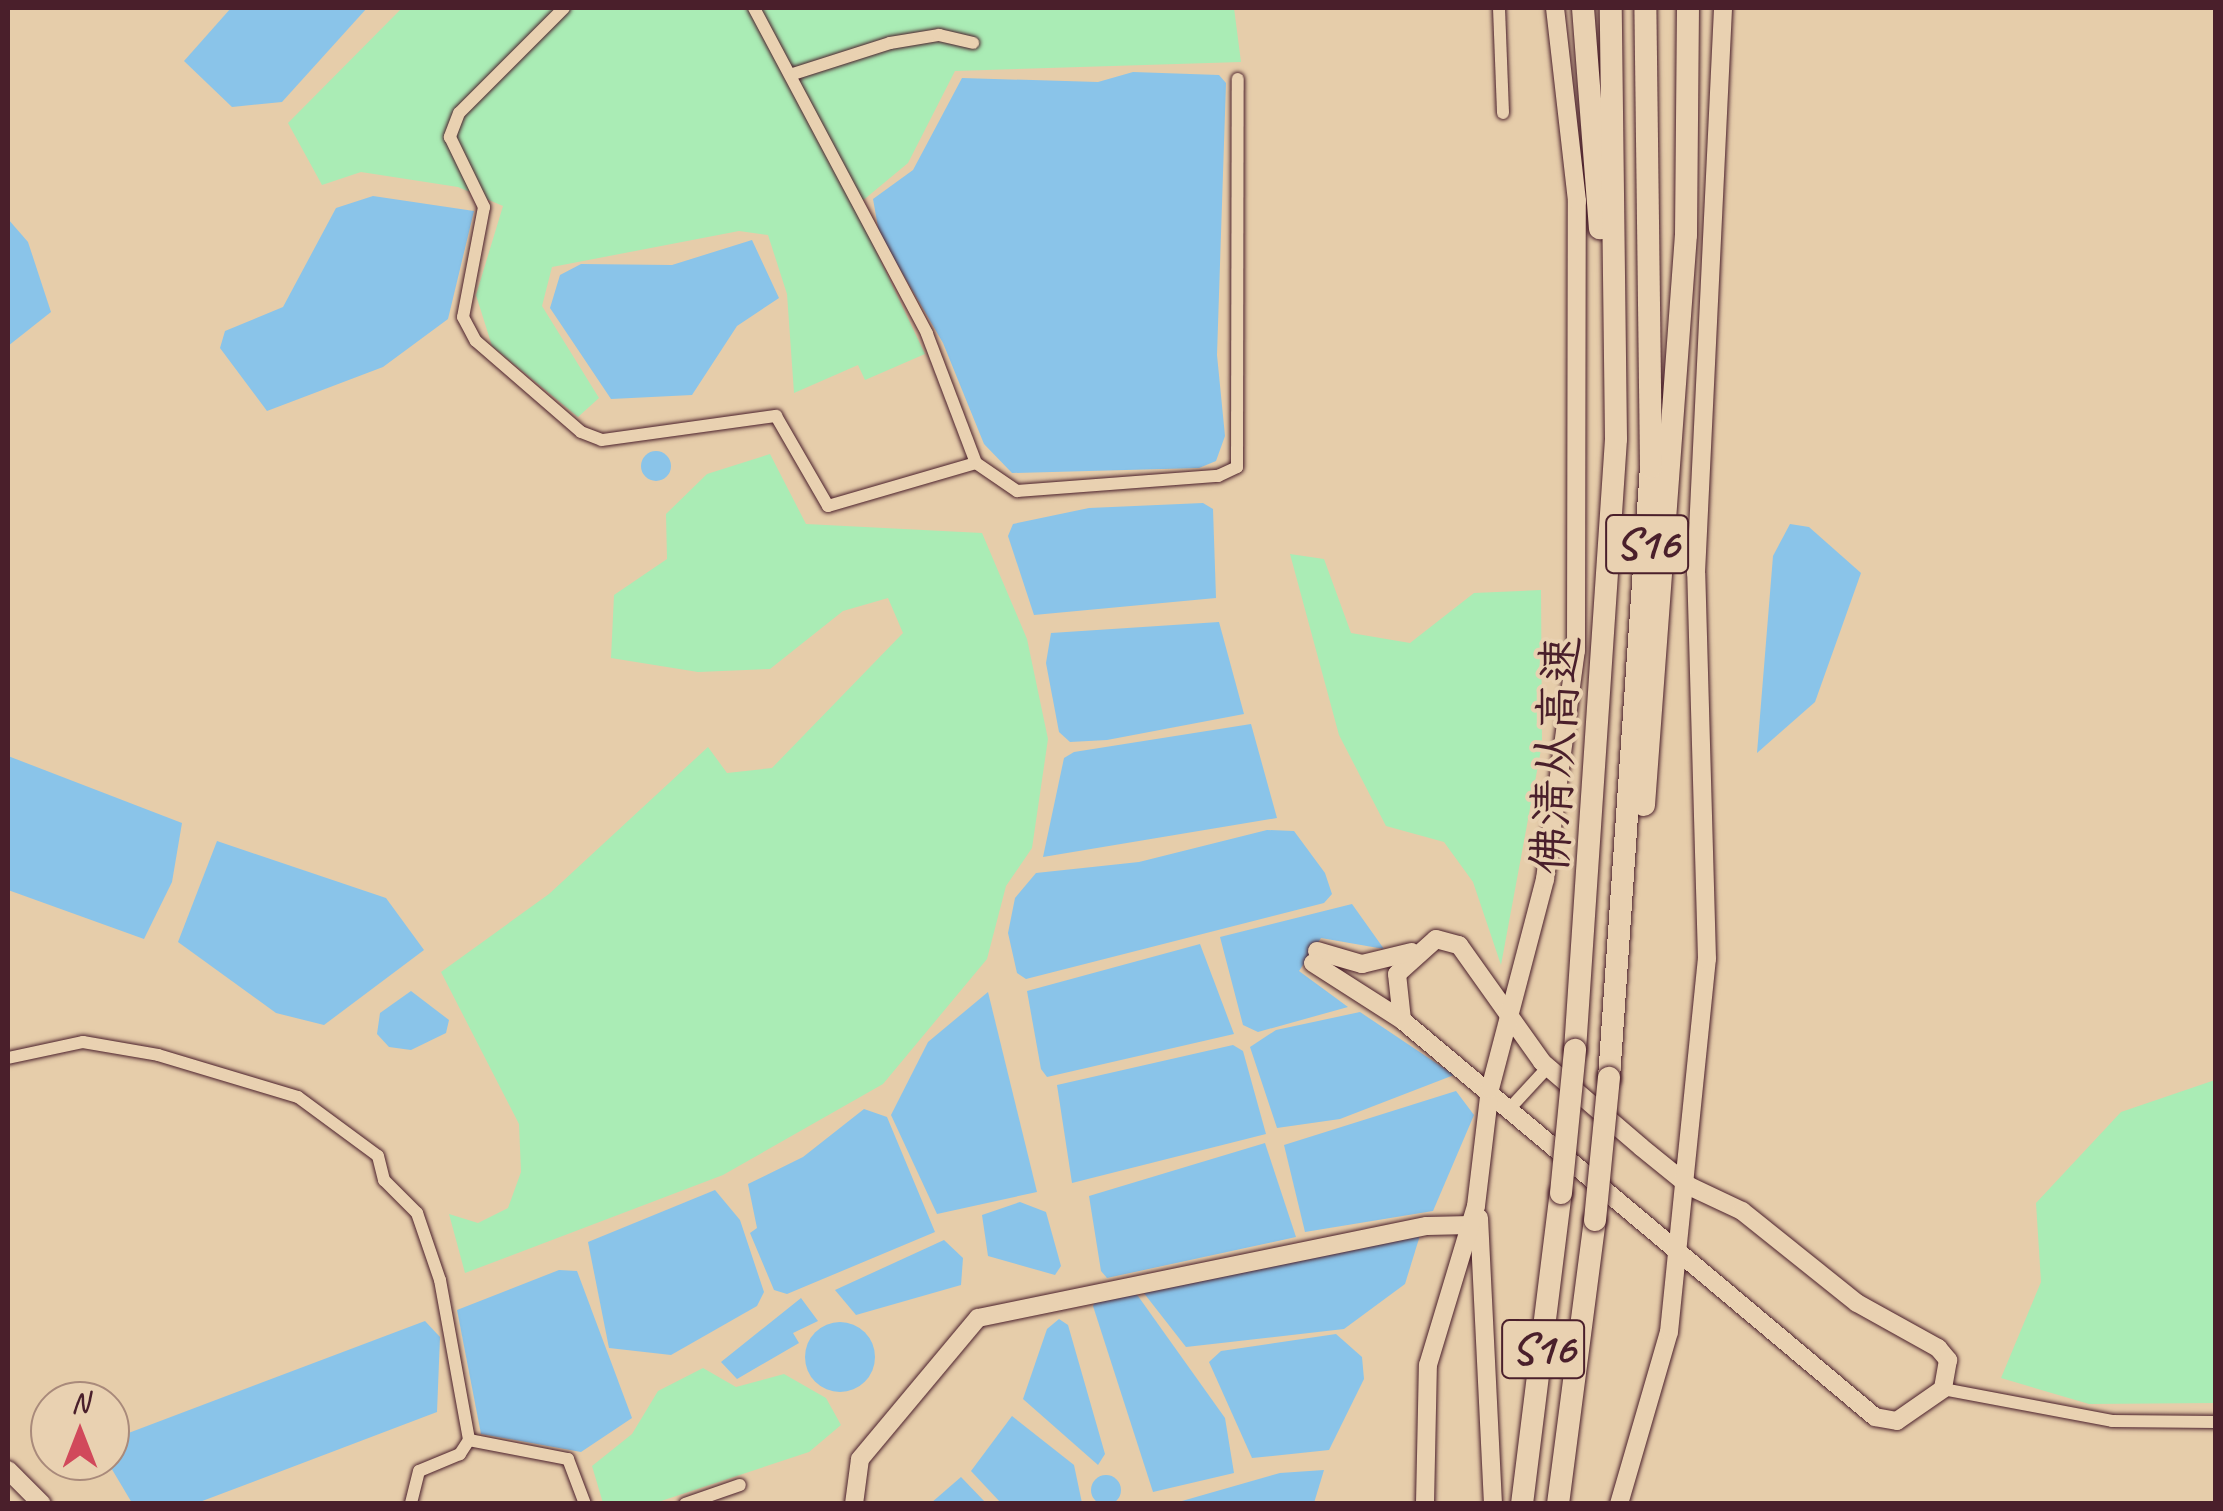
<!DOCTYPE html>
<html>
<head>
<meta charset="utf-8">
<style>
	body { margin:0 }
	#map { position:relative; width:2223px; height:1511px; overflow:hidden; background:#e6cdaa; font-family:Caveat,"LXGW WenKai TC",sans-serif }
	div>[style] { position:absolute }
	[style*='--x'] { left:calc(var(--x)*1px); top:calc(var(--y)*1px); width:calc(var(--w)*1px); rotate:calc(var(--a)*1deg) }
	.green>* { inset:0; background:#aaecb5 }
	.water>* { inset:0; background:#8ac4e9 }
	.round { border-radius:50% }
	.roads { filter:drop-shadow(0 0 2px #4a1f2b) drop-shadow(0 0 2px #4a1f2b) }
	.street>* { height:12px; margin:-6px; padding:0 6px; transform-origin:6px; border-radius:6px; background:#e9d1b1 }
	.secondary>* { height:18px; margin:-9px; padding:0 9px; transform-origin:9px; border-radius:9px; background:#e9d1b1 }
	.highway>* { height:22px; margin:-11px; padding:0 11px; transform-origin:11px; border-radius:11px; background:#e9d1b1 }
	.bridges { filter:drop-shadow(0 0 2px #4a1f2b) drop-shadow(0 0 2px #4a1f2b) }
	.highway-bridge>* { height:22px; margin:-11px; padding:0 11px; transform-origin:11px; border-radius:11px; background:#e9d1b1 }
	span { translate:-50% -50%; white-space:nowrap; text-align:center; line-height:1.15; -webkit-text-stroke:8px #e9d1b1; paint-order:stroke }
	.shield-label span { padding:2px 8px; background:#e9d1b1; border:2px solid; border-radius:8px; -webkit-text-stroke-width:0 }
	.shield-label { font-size:45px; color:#4a1f2b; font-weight:700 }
	.street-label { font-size:48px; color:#4a1f2b }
	.frame { position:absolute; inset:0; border:10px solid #4a1f2b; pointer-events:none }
	.north { position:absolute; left:30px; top:1381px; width:100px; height:100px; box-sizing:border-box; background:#e9d1b1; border:2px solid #a98a7b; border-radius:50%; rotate:0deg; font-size:28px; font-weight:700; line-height:40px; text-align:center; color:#4a1f2b }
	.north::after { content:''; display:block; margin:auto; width:35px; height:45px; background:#d1495b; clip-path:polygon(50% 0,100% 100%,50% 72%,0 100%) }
</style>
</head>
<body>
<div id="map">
	<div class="green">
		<i style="clip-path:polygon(402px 8px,1234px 8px,1241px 62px,955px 71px,908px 163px,855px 207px,925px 354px,865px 380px,858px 365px,794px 393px,787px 294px,768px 235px,739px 231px,552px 267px,542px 306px,599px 398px,578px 417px,492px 346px,476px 295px,503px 206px,458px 187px,361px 172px,322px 185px,288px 123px)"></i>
		<i style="clip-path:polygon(770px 454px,806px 524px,982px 533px,1027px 639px,1048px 739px,1032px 848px,1006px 886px,987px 959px,883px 1084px,723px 1175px,465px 1273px,449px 1214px,478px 1223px,508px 1208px,521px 1172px,519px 1124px,441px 972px,549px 894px,708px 747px,727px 773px,772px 768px,903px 633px,888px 598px,843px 611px,770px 669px,698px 672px,611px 658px,614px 595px,667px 559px,666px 514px,707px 474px)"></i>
		<i style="clip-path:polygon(1290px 554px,1324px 559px,1351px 633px,1410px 643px,1474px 593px,1541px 590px,1542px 744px,1501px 965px,1473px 882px,1444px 842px,1386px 826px,1339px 735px)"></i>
		<i style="clip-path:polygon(2215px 1080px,2215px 1403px,2089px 1404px,2001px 1378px,2041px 1282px,2036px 1203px,2121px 1112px)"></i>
		<i style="clip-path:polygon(703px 1368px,736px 1387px,784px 1374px,826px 1398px,841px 1425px,809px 1452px,655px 1503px,603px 1503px,592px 1466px,632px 1434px,658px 1391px)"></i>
	</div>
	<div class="water">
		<i style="clip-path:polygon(231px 8px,367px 8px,282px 102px,232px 107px,184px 61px)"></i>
		<i style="clip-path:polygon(1133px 72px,1219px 75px,1226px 83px,1217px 355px,1225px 436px,1216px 461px,1199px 468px,1012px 473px,984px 444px,943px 343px,879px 233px,873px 199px,913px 170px,962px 78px,1098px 82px)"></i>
		<i style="clip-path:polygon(373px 196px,474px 211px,448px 319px,383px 367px,267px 411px,220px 348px,225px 331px,283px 307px,336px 208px)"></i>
		<i style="clip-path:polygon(8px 219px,28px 242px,51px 312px,8px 346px)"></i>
		<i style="clip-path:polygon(752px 240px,779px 298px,737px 326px,692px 395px,611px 399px,550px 308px,560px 275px,581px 264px,672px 265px)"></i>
		<i class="round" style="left:641px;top:451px;width:30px;height:30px"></i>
		<i style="clip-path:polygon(1203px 503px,1213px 509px,1216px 598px,1034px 615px,1008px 536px,1013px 524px,1089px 508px)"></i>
		<i style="clip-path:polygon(1790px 524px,1809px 527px,1861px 573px,1815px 702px,1757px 753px,1773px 556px)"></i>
		<i style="clip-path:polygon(1219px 622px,1244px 714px,1107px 740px,1070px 742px,1059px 732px,1046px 663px,1051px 633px)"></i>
		<i style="clip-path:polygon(1251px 724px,1277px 818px,1043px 857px,1064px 758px,1074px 752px)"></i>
		<i style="clip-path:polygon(8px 756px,182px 823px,172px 882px,144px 939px,8px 890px)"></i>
		<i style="clip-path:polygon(1267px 830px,1294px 831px,1325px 873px,1332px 894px,1324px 903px,1026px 979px,1017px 973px,1008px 933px,1015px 898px,1036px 873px,1139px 862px)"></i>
		<i style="clip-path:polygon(217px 841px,386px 898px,424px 950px,324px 1025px,276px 1013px,178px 942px)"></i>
		<i style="clip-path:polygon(1352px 904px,1384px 949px,1321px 938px,1299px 971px,1348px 1007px,1258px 1032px,1243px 1025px,1220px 937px)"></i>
		<i style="clip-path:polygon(1200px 944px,1234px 1034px,1047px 1077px,1041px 1069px,1027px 991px)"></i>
		<i style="clip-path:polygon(411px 991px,449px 1020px,446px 1033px,411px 1050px,389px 1047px,377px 1034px,380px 1013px)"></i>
		<i style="clip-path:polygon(988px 992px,1037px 1192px,937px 1214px,891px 1115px,928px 1042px)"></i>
		<i style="clip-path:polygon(1360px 1012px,1454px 1075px,1340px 1119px,1277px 1128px,1250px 1047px,1276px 1030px)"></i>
		<i style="clip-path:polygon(1233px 1045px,1243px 1051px,1266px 1134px,1072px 1183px,1057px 1085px)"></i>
		<i style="clip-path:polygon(1456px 1091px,1474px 1115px,1433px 1211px,1305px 1232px,1284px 1145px)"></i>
		<i style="clip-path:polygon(864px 1109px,887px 1117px,935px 1232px,787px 1294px,774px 1290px,750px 1233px,757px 1228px,748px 1184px,803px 1157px)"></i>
		<i style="clip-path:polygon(1265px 1143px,1296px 1237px,1107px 1278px,1101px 1271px,1089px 1196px)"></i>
		<i style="clip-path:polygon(715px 1190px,740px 1220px,764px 1292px,757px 1306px,671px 1355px,609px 1348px,588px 1242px)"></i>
		<i style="clip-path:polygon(1020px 1202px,1046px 1212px,1061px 1266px,1055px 1275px,988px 1256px,982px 1215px)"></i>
		<i style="clip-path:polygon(1421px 1232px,1405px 1284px,1344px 1329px,1186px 1347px,1143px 1292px)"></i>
		<i style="clip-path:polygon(944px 1240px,963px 1258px,961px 1285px,856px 1315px,835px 1290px)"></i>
		<i style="clip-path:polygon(559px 1270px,577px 1271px,632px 1418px,581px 1452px,481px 1434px,457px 1310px)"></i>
		<i style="clip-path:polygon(1133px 1289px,1225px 1418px,1234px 1473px,1153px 1492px,1093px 1306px,1097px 1295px)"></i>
		<i style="clip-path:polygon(801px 1298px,818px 1321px,793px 1333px,799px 1343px,737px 1379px,721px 1362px)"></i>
		<i style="clip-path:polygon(1059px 1319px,1068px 1325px,1105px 1454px,1098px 1465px,1023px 1399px,1047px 1329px)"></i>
		<i style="clip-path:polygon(425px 1321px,440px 1337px,437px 1412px,197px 1503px,132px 1503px,107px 1461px,110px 1440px)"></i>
		<i class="round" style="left:805px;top:1322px;width:70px;height:70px"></i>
		<i style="clip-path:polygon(1336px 1334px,1362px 1357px,1364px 1379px,1329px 1450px,1252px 1458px,1209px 1362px,1221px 1351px)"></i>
		<i style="clip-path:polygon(1012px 1416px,1074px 1465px,1082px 1503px,1001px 1503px,971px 1471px)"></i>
		<i style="clip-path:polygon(1324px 1470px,1314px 1503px,1175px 1503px,1280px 1473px)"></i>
		<i class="round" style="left:1091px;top:1475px;width:30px;height:30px"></i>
		<i style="clip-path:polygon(961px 1477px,986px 1503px,931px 1503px)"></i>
	</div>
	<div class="roads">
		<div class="street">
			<i style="--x:564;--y:8;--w:148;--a:135"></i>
			<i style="--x:459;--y:113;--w:26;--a:111"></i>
			<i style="--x:450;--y:137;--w:78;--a:64.1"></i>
			<i style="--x:484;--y:207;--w:112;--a:100.8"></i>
			<i style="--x:463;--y:317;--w:27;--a:62"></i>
			<i style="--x:476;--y:341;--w:139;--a:40.9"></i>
			<i style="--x:581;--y:432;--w:22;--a:21"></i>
			<i style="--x:602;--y:440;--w:176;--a:-7.9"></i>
			<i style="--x:776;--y:416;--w:104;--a:60"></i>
			<i style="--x:828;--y:506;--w:154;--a:-16.2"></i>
			<i style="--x:976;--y:463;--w:50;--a:34.3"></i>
			<i style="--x:1017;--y:491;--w:202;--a:-4.3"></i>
			<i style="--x:1218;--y:476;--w:21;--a:-25"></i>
			<i style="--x:1237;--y:467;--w:388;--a:-89.9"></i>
			<i style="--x:754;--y:8;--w:369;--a:62"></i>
			<i style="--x:927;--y:334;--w:138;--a:69.2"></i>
			<i style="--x:1499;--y:8;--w:105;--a:87.8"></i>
			<i style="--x:793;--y:74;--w:102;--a:-17.7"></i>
			<i style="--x:890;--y:43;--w:50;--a:-9.3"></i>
			<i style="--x:939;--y:35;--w:35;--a:13"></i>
			<i style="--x:8;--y:1058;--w:77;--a:-12"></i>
			<i style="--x:83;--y:1042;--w:76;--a:9.8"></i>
			<i style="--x:158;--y:1055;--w:146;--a:16.7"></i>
			<i style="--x:298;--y:1097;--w:99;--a:36.4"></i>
			<i style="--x:378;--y:1156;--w:25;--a:76"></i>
			<i style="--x:384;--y:1180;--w:47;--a:45"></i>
			<i style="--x:417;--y:1213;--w:71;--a:71.1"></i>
			<i style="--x:440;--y:1280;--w:163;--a:79.7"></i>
			<i style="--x:469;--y:1440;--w:17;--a:123"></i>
			<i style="--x:460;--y:1454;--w:44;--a:157.5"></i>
			<i style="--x:419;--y:1471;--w:34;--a:104"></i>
			<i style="--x:1512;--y:1106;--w:53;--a:-47.3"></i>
			<i style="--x:1943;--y:1389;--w:172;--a:10.7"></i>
			<i style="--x:2112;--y:1421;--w:104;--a:0.6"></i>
			<i style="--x:469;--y:1440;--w:101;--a:10.9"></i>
			<i style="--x:568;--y:1459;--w:48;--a:69.3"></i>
			<i style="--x:685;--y:1504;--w:58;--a:-19.1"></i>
		</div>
		<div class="secondary">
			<i style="--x:1436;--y:939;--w:24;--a:15"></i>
			<i style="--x:1459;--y:945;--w:143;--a:54.6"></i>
			<i style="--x:1542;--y:1062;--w:130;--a:40.6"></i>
			<i style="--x:1641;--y:1147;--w:62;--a:39.1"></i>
			<i style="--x:1689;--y:1186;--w:59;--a:25.3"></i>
			<i style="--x:1742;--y:1211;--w:147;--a:38.7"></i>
			<i style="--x:1857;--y:1303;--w:93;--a:29.1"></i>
			<i style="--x:1938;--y:1348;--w:16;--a:50"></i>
			<i style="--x:1948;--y:1360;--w:29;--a:100"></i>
			<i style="--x:1943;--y:1389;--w:56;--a:145.2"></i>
			<i style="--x:1897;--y:1421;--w:22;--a:-170"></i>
			<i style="--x:1875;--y:1417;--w:618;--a:-139.99"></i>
			<i style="--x:1402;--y:1020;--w:46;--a:-96.2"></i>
			<i style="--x:1397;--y:974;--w:52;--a:-41.9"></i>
			<i style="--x:1317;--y:951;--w:47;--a:16.1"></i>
			<i style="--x:1362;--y:964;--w:51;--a:-13.5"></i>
			<i style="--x:1313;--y:963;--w:106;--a:32.6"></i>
			<i style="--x:1479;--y:1218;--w:286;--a:87.2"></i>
			<i style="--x:8;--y:1470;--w:48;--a:45"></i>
			<i style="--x:854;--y:1504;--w:45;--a:-82.4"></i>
			<i style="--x:860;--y:1459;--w:184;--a:-50.1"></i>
			<i style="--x:978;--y:1318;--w:458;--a:-11.6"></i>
			<i style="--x:1427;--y:1226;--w:44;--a:-1.3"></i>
			<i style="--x:1425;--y:1504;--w:139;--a:-88.8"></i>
			<i style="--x:1428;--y:1365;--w:166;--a:-73.2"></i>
			<i style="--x:1476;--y:1206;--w:118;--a:-83.2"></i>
			<i style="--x:1490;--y:1089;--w:217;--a:-75.3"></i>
			<i style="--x:1545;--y:879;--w:230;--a:-82.3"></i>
			<i style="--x:1576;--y:651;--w:450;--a:-89.9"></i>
			<i style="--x:1577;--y:201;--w:194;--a:-96.5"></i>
			<i style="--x:1619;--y:1504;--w:179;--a:-73.8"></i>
			<i style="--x:1669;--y:1332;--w:375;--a:-84.2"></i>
			<i style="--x:1707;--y:959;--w:386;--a:-91.6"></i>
			<i style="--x:1696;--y:573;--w:566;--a:-87.26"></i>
		</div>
		<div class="highway">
			<i style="--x:1583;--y:8;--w:221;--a:85.6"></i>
			<i style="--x:1644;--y:805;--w:572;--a:-85.79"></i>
			<i style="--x:1686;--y:235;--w:227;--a:-89.5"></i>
			<i style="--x:1575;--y:1050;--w:612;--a:-86.16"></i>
			<i style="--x:1616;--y:439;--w:431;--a:-90.7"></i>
			<i style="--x:1609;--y:1078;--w:612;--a:-86.07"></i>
			<i style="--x:1651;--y:467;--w:459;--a:-90.7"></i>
			<i style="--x:1522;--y:1504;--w:313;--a:-82.9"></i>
			<i style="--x:1558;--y:1504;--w:286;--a:-82.6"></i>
		</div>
	</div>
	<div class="bridges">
		<div class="highway-bridge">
			<i style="--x:1561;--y:1193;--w:144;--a:-84.4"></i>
			<i style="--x:1595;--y:1220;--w:143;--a:-84.4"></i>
		</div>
	</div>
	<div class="shield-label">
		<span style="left:1647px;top:544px">S16</span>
		<span style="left:1543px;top:1349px">S16</span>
	</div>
	<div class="street-label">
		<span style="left:1556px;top:755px;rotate:-87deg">佛清从高速</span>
	</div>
	<div class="frame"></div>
	<div class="north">N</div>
</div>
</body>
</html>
